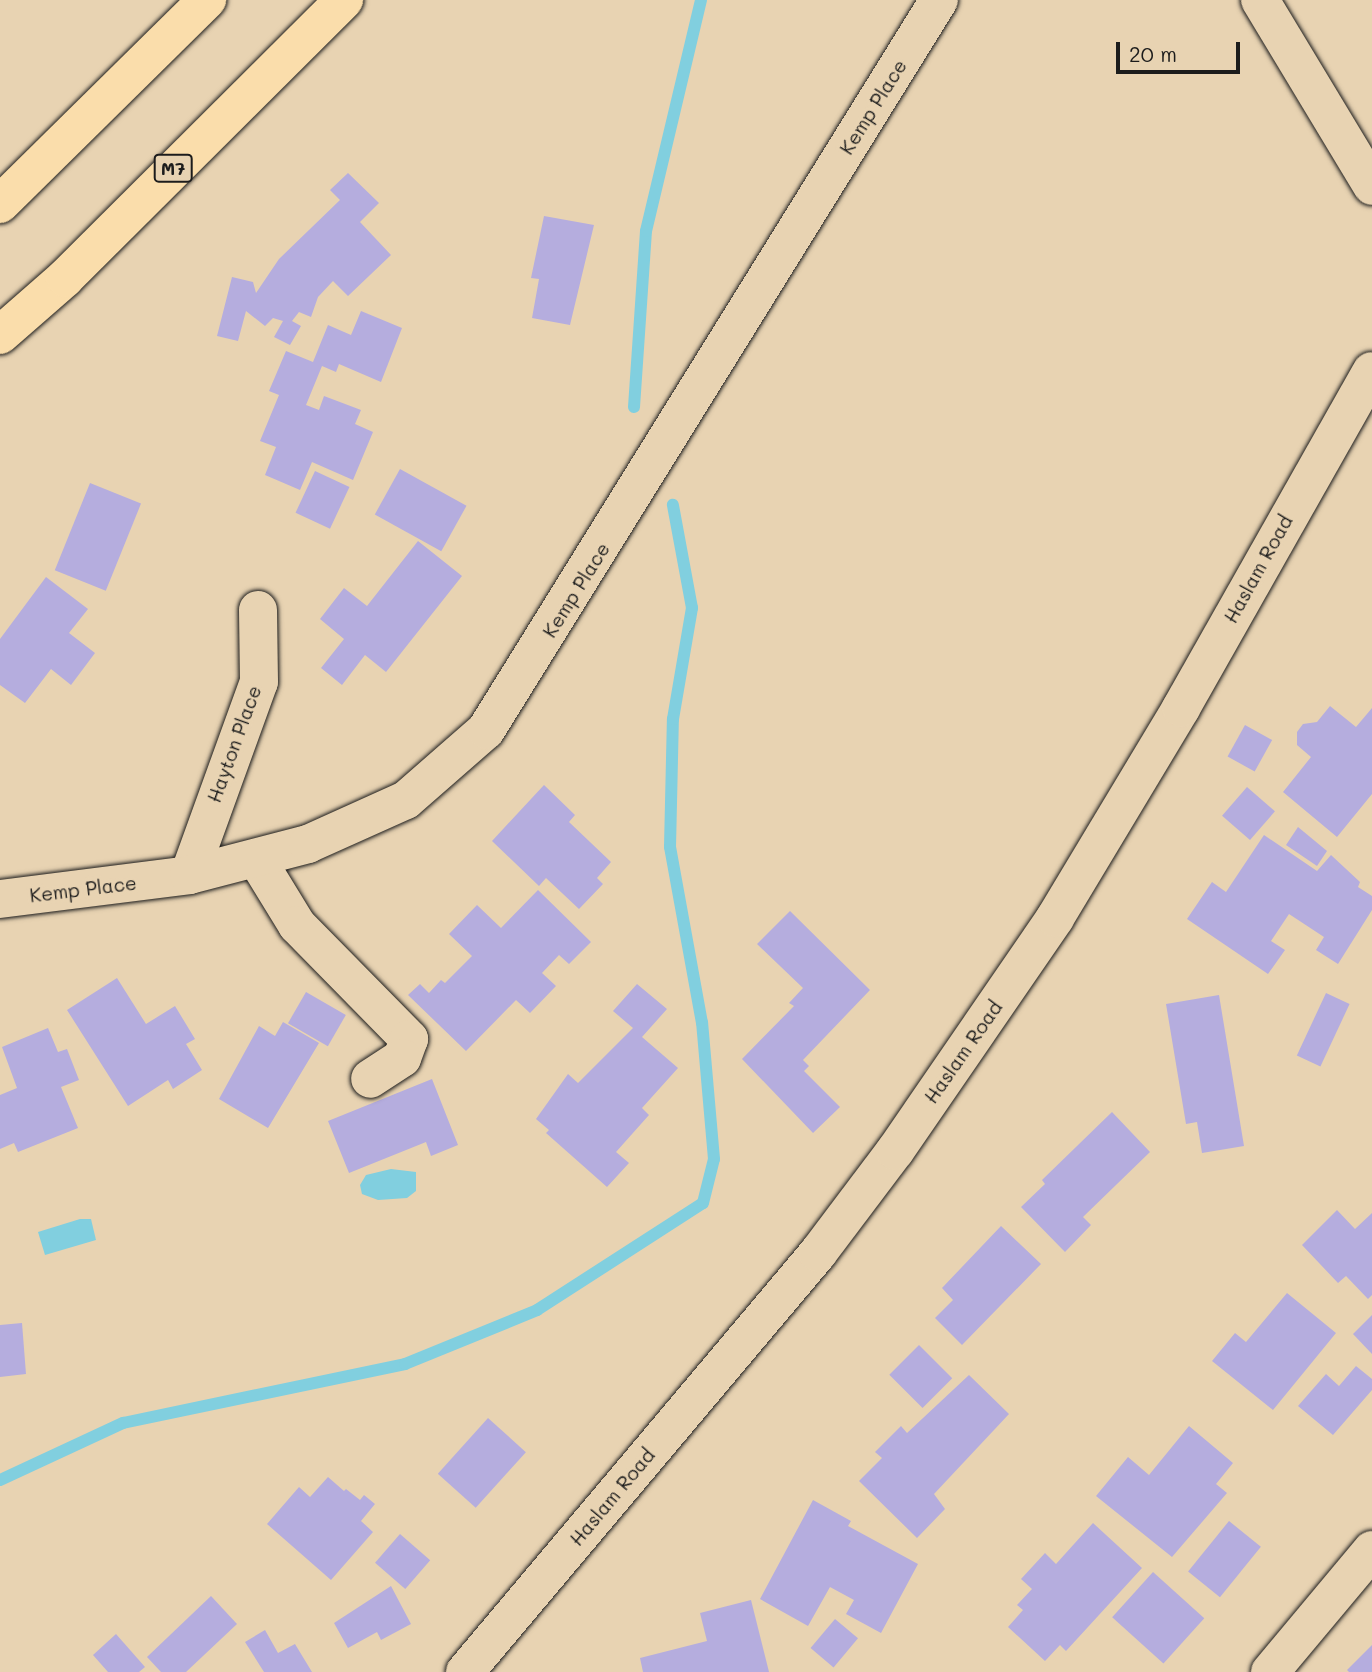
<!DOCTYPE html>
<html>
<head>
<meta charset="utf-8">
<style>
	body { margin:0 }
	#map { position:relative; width:1372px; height:1672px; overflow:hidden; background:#e8d3b2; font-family:Mali,sans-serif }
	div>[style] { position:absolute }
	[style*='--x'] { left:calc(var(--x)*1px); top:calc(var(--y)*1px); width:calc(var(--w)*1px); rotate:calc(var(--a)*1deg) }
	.water>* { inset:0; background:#81cfdf }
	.stream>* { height:12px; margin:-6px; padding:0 6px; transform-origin:6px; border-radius:6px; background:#81cfdf }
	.building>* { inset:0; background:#b5adde; transform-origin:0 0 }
	.roads { filter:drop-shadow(0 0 2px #1c1c1c) drop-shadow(0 0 2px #1c1c1c) }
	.minor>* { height:38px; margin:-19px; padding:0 19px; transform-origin:19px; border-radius:19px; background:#e8d3b2 }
	.highway>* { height:38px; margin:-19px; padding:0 19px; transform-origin:19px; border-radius:19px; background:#faddab }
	span { translate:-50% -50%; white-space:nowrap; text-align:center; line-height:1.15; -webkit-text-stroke:7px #e8d3b2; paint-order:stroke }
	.shield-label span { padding:2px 5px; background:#e8d3b2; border:2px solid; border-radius:5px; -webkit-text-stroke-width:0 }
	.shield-label { font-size:18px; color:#1c1c1c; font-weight:700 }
	.street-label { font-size:19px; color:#1c1c1c }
	.scale { position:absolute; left:1116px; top:42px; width:124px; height:32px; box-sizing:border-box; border:4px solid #1c1c1c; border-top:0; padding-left:9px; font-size:21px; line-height:24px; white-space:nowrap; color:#1c1c1c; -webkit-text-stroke:5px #e8d3b2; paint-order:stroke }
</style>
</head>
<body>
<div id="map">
	<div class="water">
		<i style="clip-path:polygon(391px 1169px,416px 1172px,416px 1191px,407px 1198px,378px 1200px,362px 1194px,360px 1185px,366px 1175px)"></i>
		<i style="clip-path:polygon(80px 1219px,91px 1219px,96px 1240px,45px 1255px,38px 1232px)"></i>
	</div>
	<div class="stream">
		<i style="--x:634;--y:407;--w:176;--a:-86.1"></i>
		<i style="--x:646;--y:231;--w:237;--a:-76.6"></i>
		<i style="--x:0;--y:1480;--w:136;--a:-24.9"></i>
		<i style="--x:123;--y:1423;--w:288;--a:-11.8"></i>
		<i style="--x:405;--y:1364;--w:143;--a:-22.2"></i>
		<i style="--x:537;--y:1310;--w:197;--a:-32.8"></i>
		<i style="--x:703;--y:1203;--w:45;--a:-76"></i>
		<i style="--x:714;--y:1159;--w:137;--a:-95"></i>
		<i style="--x:702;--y:1023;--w:179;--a:-100.3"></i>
		<i style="--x:670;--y:847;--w:128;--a:-88.7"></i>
		<i style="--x:673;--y:719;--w:113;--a:-80.3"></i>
		<i style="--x:692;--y:608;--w:105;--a:-100.5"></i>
	</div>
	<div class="building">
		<i style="clip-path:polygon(348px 173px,379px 203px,360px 222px,391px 255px,348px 296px,333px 281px,318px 297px,311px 317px,299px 312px,292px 321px,301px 326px,290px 345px,274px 337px,283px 321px,273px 318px,265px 326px,246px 311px,238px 341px,217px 336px,232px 277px,253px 282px,256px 293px,279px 259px,340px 200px,330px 190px)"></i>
		<i style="clip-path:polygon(544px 216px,594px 225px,570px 325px,532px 318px,539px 279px,531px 278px)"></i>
		<i style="clip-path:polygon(361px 311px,402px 328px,381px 382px,339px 364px,336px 372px,322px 366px,306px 405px,319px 410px,324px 396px,361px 410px,355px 424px,373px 432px,353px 480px,312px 462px,300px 490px,265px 475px,276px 447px,260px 441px,279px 395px,269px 391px,286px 351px,313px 362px,328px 325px,351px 335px)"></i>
		<i style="left:400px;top:469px;width:76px;height:52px;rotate:29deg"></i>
		<i style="left:315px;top:471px;width:38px;height:46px;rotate:25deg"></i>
		<i style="left:90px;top:483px;width:55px;height:94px;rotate:22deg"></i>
		<i style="clip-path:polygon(418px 541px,462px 576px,386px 672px,365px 655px,342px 685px,321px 668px,344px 639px,320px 619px,344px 588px,367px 606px)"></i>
		<i style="clip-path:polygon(46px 577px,88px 609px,69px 633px,95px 653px,71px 685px,51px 669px,25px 703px,0 685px,0 639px)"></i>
		<i style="clip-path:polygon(1330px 706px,1356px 727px,1372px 708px,1372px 794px,1337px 837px,1283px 792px,1311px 757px,1297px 745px,1297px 732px,1303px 724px,1317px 722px)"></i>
		<i style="left:1245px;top:725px;width:31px;height:36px;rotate:29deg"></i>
		<i style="clip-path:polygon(544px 785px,575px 815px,569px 822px,611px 862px,597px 878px,603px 884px,579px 909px,546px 878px,539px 886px,492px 841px)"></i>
		<i style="left:1247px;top:787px;width:37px;height:38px;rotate:41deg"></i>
		<i style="clip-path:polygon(1298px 827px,1327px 851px,1317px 866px,1286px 845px)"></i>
		<i style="clip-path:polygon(1264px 835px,1317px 871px,1331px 855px,1360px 882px,1358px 887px,1372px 896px,1372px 910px,1338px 964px,1316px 950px,1324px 937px,1289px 914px,1271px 941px,1285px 950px,1268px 974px,1187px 919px,1212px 882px,1226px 892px)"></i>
		<i style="clip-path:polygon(538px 890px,591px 942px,569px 964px,559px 955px,542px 973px,556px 986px,530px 1013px,516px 1000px,466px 1051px,408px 995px,420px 984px,429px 993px,441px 980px,445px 983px,472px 956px,449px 934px,477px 905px,501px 928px)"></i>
		<i style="clip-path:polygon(790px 911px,870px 990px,803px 1060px,809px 1066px,804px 1071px,840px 1107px,813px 1133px,742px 1059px,794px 1006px,789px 1003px,803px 988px,757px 944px)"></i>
		<i style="clip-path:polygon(117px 978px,146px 1024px,175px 1006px,195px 1039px,186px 1044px,202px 1070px,173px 1089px,168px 1080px,128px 1106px,67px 1010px)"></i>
		<i style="clip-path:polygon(637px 984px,667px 1009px,642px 1037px,678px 1068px,642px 1108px,649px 1115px,616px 1152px,629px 1163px,607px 1187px,546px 1133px,549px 1130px,536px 1119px,568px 1074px,578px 1083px,633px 1028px,613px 1011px)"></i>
		<i style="left:306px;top:992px;width:46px;height:36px;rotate:30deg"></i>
		<i style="left:1326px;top:993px;width:26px;height:69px;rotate:25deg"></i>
		<i style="clip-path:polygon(1219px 995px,1244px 1146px,1202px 1153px,1197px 1122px,1186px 1124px,1166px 1004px)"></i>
		<i style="clip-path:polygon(283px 1022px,319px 1043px,268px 1128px,219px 1099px,259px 1026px,275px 1036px)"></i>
		<i style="clip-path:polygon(48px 1028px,58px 1052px,67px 1049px,79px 1080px,61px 1087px,78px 1128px,18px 1152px,14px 1143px,0 1149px,0 1095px,17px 1088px,2px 1047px)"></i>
		<i style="clip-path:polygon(432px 1079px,458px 1145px,431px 1156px,426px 1142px,349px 1173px,328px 1121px)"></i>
		<i style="clip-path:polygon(1112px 1112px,1150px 1152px,1083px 1217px,1091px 1225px,1065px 1252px,1021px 1207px,1045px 1184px,1042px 1180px)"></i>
		<i style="clip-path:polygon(1337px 1210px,1355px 1229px,1372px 1213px,1372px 1295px,1368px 1299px,1346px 1276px,1338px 1283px,1302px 1245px)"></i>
		<i style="clip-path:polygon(1001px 1226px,1041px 1264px,962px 1345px,935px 1318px,953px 1300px,942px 1288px)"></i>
		<i style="clip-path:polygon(1287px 1293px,1336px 1333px,1273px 1410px,1212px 1361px,1235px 1333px,1246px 1342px)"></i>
		<i style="clip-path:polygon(1372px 1315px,1372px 1354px,1353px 1334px)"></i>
		<i style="clip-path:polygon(22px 1323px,26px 1374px,0 1377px,0 1325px)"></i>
		<i style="left:919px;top:1345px;width:47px;height:42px;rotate:45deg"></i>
		<i style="clip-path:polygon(1356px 1366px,1372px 1379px,1372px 1390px,1333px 1435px,1298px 1406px,1326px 1374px,1339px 1386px)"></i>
		<i style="clip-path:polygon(969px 1375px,1009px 1414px,934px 1494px,945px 1509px,917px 1538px,859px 1481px,882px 1458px,875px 1452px,901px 1426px,907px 1433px)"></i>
		<i style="left:488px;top:1418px;width:51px;height:75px;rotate:42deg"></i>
		<i style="clip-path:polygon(1189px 1426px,1233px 1463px,1216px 1484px,1227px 1493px,1172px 1557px,1096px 1496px,1128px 1457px,1149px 1475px)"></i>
		<i style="clip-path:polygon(328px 1477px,344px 1491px,346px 1489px,360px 1500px,364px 1495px,375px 1504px,361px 1521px,373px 1532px,331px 1580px,267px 1524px,299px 1487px,310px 1497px)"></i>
		<i style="clip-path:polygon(813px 1500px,851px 1521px,848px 1526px,918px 1564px,881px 1633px,846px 1614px,854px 1600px,830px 1587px,808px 1626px,760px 1599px)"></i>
		<i style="left:1229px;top:1521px;width:41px;height:65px;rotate:39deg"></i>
		<i style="clip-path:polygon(1093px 1523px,1142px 1568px,1066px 1651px,1060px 1645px,1045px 1661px,1008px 1627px,1023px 1610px,1017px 1605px,1032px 1589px,1021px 1579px,1045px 1553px,1056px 1564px)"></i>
		<i style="left:400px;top:1534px;width:40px;height:38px;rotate:41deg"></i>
		<i style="left:1153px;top:1572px;width:69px;height:61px;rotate:42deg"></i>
		<i style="clip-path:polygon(391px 1586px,411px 1624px,381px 1640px,377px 1632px,348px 1648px,334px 1623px)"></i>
		<i style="clip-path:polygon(211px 1596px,237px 1624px,186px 1672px,161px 1672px,147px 1657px)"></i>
		<i style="clip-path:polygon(751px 1600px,769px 1672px,643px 1672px,640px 1658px,707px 1641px,700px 1613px)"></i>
		<i style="left:835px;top:1619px;width:30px;height:38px;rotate:40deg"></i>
		<i style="clip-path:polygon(265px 1630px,278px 1653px,295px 1644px,312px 1672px,264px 1672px,245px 1642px)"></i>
		<i style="clip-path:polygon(116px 1634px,145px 1667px,139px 1672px,108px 1672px,93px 1655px)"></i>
		<i style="clip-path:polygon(1372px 1645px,1372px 1672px,1349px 1672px,1347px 1670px)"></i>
	</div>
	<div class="roads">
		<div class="minor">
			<i style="--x:1260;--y:0;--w:217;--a:58.9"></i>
			<i style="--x:256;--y:858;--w:79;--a:58.5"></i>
			<i style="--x:297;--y:925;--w:160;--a:45.5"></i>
			<i style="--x:409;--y:1039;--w:20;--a:110"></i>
			<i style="--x:402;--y:1058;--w:38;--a:147"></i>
			<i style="--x:189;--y:875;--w:205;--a:-70.1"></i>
			<i style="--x:259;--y:682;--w:72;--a:-90.8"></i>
			<i style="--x:0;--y:899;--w:191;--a:-7.2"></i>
			<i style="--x:189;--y:875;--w:123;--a:-14.6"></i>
			<i style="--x:308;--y:844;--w:107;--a:-24.2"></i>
			<i style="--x:406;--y:800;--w:106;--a:-41.2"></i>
			<i style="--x:486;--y:730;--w:859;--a:-58.18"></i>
			<i style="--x:465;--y:1672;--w:548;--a:-49.89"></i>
			<i style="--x:818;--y:1253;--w:128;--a:-53"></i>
			<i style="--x:895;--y:1151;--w:283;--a:-55.5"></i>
			<i style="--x:1055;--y:918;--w:245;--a:-59"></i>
			<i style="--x:1181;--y:708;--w:387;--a:-60.5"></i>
			<i style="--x:1270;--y:1672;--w:159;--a:-50.1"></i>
		</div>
		<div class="highway">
			<i style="--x:0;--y:204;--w:291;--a:-44.6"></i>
			<i style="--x:0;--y:335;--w:86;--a:-41.2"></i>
			<i style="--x:65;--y:278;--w:394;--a:-44.9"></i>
		</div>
	</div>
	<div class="shield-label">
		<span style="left:173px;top:168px">M7</span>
	</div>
	<div class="street-label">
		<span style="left:873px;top:107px;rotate:-58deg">Kemp Place</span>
		<span style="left:1258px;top:569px;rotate:-61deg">Haslam Road</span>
		<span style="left:576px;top:590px;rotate:-58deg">Kemp Place</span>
		<span style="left:234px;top:744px;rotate:-70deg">Hayton Place</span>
		<span style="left:83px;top:889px;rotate:-7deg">Kemp Place</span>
		<span style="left:963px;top:1052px;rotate:-55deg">Haslam Road</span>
		<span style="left:612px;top:1497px;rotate:-50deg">Haslam Road</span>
	</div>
	<div class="scale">20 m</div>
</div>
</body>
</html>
